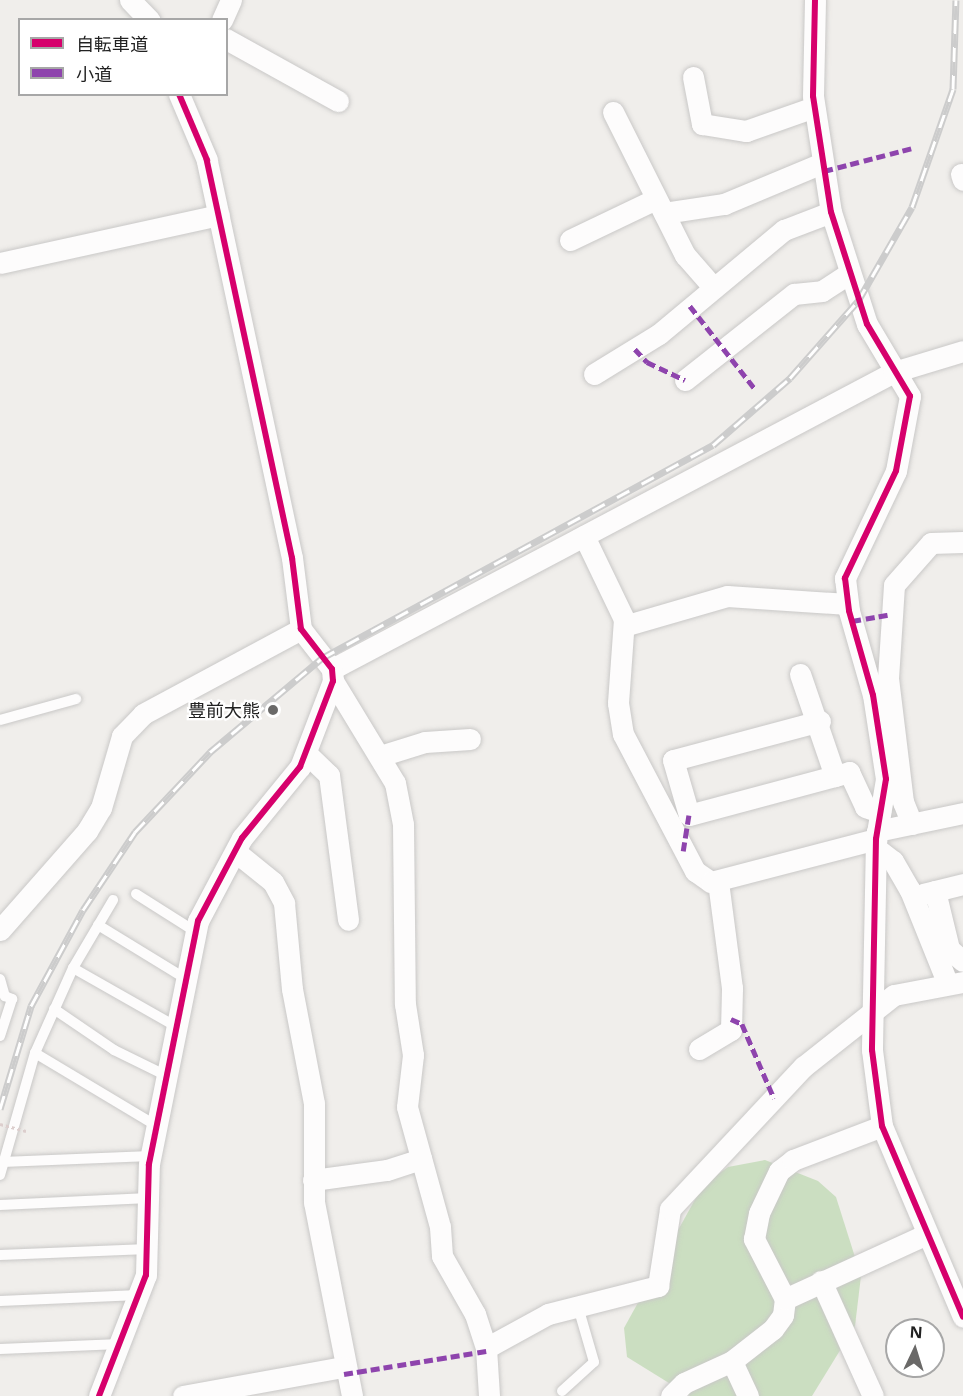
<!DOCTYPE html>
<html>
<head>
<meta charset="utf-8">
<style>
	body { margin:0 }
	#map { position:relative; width:963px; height:1396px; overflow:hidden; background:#f0eeeb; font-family:"Noto Sans","Noto Sans JP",sans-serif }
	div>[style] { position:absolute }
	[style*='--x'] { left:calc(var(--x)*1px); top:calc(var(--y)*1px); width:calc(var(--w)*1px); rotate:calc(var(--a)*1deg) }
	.forest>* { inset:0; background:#cbdec1 }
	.roads { filter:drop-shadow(0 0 2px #c9c8c7) drop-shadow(0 0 2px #c9c8c7) }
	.service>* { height:10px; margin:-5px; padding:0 5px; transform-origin:5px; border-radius:5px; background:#fdfcfc }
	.minor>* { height:21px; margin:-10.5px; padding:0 10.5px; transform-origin:10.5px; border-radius:10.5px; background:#fdfcfc }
	.rail>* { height:7px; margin-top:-3.5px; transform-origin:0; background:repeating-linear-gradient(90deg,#fff 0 14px,#ccc 0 28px); box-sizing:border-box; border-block:2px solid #ccc }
	.path-bridge>* { height:3px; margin-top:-1.5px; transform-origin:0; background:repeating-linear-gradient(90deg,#dccecd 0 3px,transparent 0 6px) }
	.quiet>* { height:4.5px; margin-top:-2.25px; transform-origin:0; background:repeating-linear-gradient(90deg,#8e44ad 0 9px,transparent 0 13.5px) }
	.cycleway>* { height:6px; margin:-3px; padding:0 3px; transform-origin:3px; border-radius:3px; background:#d6006c }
	.dots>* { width:16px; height:16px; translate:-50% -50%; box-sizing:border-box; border:3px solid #fff; border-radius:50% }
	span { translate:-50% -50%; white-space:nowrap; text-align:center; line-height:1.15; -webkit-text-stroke:4.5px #fff; paint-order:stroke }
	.poi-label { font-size:18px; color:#222 }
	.right { translate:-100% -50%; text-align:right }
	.legend { position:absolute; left:18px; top:18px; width:210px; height:78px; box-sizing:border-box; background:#fff; border:2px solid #a7a7a7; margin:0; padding:8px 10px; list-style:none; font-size:18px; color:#222 }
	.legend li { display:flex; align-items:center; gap:12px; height:30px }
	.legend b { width:30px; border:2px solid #a7a7a7 }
	.north { position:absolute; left:885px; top:1318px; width:60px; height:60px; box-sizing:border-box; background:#fff; border:2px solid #a7a7a7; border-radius:50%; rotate:4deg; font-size:16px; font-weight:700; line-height:24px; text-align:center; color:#222 }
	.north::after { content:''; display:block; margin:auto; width:21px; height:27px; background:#6a6968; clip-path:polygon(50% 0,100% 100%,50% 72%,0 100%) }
</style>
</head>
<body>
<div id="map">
	<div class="forest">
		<i style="clip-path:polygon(765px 1160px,818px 1181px,836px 1197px,861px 1276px,855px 1326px,812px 1396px,690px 1396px,627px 1357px,624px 1328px,703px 1185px,728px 1167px)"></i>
	</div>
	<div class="roads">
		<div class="service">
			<i style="--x:0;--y:720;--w:79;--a:-15.4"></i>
			<i style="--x:136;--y:894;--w:71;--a:32.3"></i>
			<i style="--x:98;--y:925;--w:103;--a:31.5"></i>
			<i style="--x:73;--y:968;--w:120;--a:29.6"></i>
			<i style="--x:0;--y:979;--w:18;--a:74"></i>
			<i style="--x:5;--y:996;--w:8;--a:23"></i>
			<i style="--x:12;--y:999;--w:39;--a:108"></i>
			<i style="--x:54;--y:1009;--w:73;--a:34.3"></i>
			<i style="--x:114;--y:1050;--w:59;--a:26.1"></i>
			<i style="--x:35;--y:1053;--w:142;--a:30.9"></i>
			<i style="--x:2;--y:1162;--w:149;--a:-2.3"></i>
			<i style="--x:0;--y:1175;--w:127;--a:-74"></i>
			<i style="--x:35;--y:1053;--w:93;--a:-65.9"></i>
			<i style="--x:73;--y:968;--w:79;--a:-59.5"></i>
			<i style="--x:0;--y:1205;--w:149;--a:-2.7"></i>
			<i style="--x:0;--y:1255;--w:148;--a:-2.3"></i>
			<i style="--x:0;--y:1301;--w:139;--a:-2.5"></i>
			<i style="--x:0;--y:1349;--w:120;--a:-2.4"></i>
			<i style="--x:562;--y:1391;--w:43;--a:-42.2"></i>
			<i style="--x:594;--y:1362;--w:57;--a:-106.2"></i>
		</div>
		<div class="minor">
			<i style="--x:130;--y:0;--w:28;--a:46"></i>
			<i style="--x:815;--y:0;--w:96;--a:91.2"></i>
			<i style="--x:813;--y:96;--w:117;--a:81.2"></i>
			<i style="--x:831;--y:212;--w:118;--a:72.2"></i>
			<i style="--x:867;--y:324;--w:84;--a:59.2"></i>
			<i style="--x:910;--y:396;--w:76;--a:100.6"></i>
			<i style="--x:896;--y:471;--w:119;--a:115.5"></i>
			<i style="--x:845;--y:578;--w:33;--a:83"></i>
			<i style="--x:849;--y:611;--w:87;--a:74.1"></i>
			<i style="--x:873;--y:695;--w:85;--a:81.2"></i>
			<i style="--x:886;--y:779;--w:61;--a:99.5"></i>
			<i style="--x:876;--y:839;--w:211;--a:91.1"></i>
			<i style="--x:872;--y:1050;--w:77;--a:82.5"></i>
			<i style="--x:882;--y:1126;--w:207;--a:67"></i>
			<i style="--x:222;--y:20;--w:22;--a:-66"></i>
			<i style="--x:226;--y:39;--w:128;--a:29"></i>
			<i style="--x:693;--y:77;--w:48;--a:79.2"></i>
			<i style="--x:702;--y:124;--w:45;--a:9"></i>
			<i style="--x:746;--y:131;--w:72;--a:-19.4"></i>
			<i style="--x:613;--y:112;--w:160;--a:63.3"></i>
			<i style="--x:685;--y:255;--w:43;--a:48.8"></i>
			<i style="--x:961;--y:174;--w:6;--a:72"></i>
			<i style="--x:664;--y:213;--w:61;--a:-8.5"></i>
			<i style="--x:724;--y:204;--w:106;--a:-22.7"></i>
			<i style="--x:570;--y:240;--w:95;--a:-25.5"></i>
			<i style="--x:0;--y:263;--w:224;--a:-12.4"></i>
			<i style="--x:594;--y:374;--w:76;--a:-31.6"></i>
			<i style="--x:659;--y:334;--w:163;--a:-39.8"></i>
			<i style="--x:784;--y:230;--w:50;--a:-21"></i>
			<i style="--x:685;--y:380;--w:139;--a:-38.3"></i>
			<i style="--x:794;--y:294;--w:28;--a:-6"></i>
			<i style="--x:822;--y:291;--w:31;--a:-33"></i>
			<i style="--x:584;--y:536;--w:92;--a:64.3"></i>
			<i style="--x:624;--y:619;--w:84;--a:94.1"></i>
			<i style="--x:618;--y:703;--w:31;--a:81"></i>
			<i style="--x:623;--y:734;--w:155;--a:62.3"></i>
			<i style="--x:695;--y:871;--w:19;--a:35"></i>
			<i style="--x:711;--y:882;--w:171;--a:-14.6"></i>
			<i style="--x:624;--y:626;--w:107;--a:-16.2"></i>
			<i style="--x:727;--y:596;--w:121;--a:3.8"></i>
			<i style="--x:332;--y:669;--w:636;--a:-27.86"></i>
			<i style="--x:894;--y:372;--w:72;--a:-16.9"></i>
			<i style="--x:800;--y:674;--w:108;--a:71.1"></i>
			<i style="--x:333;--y:681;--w:119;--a:58.7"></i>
			<i style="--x:395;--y:783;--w:42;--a:79"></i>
			<i style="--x:403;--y:824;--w:180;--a:89.4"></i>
			<i style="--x:405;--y:1004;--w:52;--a:81.1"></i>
			<i style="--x:413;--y:1055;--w:52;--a:96.6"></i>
			<i style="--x:407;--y:1107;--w:124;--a:74.6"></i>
			<i style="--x:440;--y:1227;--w:29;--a:86"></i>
			<i style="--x:442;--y:1256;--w:67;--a:60.4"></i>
			<i style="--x:475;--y:1314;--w:36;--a:72"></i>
			<i style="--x:486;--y:1348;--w:48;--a:86.4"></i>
			<i style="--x:820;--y:721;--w:152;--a:165.1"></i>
			<i style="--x:673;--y:760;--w:57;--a:73.8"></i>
			<i style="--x:689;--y:815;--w:166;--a:-15"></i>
			<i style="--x:849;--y:772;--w:38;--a:65"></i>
			<i style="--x:865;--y:807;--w:16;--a:18"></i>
			<i style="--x:306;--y:753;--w:32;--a:44"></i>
			<i style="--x:329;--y:775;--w:146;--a:82.5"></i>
			<i style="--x:380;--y:756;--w:47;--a:-17.3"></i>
			<i style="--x:425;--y:742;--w:45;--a:-3.8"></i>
			<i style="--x:912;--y:824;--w:24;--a:-112"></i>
			<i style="--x:903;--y:802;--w:125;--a:-96.9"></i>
			<i style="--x:888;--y:678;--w:93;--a:-86.3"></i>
			<i style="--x:894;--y:585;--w:56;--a:-48.6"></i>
			<i style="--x:931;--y:543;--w:32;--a:-2"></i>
			<i style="--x:877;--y:831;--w:88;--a:-11.8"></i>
			<i style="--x:877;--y:849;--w:20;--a:37"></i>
			<i style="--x:893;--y:861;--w:34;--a:60"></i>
			<i style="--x:910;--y:890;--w:99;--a:68.1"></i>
			<i style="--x:237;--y:853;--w:46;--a:38.9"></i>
			<i style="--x:273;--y:882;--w:24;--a:62"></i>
			<i style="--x:284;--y:903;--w:86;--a:84.7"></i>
			<i style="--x:292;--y:989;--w:116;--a:79.1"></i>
			<i style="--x:314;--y:1103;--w:99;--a:90"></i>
			<i style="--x:314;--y:1202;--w:198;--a:78.9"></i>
			<i style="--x:935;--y:891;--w:60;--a:76.4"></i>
			<i style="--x:949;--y:949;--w:18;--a:41"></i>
			<i style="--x:923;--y:894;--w:41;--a:-14"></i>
			<i style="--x:0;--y:930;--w:132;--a:-48.7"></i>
			<i style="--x:87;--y:831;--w:27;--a:-59"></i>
			<i style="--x:101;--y:808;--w:75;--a:-73.7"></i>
			<i style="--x:122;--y:736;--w:30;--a:-46"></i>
			<i style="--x:143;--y:714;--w:179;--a:-28.3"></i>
			<i style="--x:699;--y:1049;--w:37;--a:-31"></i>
			<i style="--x:731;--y:1030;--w:42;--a:-88.6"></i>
			<i style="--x:732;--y:988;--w:108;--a:-97.5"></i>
			<i style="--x:313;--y:1180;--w:75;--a:-7.7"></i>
			<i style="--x:387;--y:1170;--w:36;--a:-18"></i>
			<i style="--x:821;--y:1281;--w:126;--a:65.7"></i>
			<i style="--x:785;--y:1299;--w:68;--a:-117.3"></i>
			<i style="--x:754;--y:1239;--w:26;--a:-79"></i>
			<i style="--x:759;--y:1213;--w:47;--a:-64.5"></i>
			<i style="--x:779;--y:1171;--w:18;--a:-38"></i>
			<i style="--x:793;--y:1160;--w:95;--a:-20.9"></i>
			<i style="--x:486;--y:1348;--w:71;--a:-28.7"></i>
			<i style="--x:548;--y:1314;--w:114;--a:-14.3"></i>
			<i style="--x:658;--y:1286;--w:78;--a:-81.1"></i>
			<i style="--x:670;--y:1209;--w:195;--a:-46.9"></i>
			<i style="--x:803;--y:1067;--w:116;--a:-38.4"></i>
			<i style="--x:894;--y:995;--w:70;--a:-10.7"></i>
			<i style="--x:99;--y:1396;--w:130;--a:-68.8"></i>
			<i style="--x:146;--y:1275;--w:111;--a:-88.5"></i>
			<i style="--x:149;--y:1164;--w:248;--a:-78.6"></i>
			<i style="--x:198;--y:921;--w:94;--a:-62.1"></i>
			<i style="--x:242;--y:838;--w:92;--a:-50.8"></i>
			<i style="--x:300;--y:767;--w:92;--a:-69"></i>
			<i style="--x:333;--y:681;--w:12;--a:-95"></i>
			<i style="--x:332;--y:669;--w:51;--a:-127.8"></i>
			<i style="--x:301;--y:629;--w:72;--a:-97.2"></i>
			<i style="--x:292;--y:558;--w:407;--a:-102.1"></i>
			<i style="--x:207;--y:160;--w:72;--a:-113"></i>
			<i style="--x:183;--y:1396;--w:163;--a:-10.3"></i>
			<i style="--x:671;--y:1396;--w:18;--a:-45"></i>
			<i style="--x:684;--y:1383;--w:53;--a:-24.6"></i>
			<i style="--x:748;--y:1396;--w:38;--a:-115"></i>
			<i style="--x:732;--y:1361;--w:52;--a:-38"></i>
			<i style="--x:773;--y:1329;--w:17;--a:-54"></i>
			<i style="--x:783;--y:1315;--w:16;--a:-83"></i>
			<i style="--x:785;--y:1299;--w:154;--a:-24.6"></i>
		</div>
	</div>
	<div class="rail">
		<i style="--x:0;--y:1109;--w:108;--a:-73.2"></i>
		<i style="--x:31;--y:1006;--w:109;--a:-61.6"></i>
		<i style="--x:83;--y:910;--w:94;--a:-56.3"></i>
		<i style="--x:135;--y:832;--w:110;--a:-46.8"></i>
		<i style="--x:210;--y:752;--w:146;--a:-40"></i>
		<i style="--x:322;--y:658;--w:445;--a:-28.6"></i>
		<i style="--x:713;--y:445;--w:102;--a:-41"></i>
		<i style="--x:790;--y:378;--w:103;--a:-48.6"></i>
		<i style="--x:858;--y:301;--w:108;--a:-60.1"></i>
		<i style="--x:912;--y:207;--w:125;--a:-70.8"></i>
		<i style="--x:953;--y:89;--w:89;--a:-88.1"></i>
	</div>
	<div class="path-bridge">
		<i style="--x:0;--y:1124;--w:27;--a:15"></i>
	</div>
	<div class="quiet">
		<i style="--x:824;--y:171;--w:91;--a:-14.6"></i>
		<i style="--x:690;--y:306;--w:105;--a:51.9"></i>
		<i style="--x:635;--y:349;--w:18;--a:47"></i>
		<i style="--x:647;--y:362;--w:42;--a:25.3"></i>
		<i style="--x:852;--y:621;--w:41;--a:-9.9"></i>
		<i style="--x:683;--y:851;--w:36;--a:-81"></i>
		<i style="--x:731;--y:1019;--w:12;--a:24"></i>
		<i style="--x:742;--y:1024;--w:81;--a:66.6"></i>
		<i style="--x:344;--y:1374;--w:144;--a:-9.2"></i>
	</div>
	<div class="cycleway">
		<i style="--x:815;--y:0;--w:96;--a:91.2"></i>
		<i style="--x:813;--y:96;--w:117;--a:81.2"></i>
		<i style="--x:831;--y:212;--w:118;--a:72.2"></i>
		<i style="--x:867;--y:324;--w:84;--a:59.2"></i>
		<i style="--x:910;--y:396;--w:76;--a:100.6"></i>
		<i style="--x:896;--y:471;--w:119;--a:115.5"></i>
		<i style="--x:845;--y:578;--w:33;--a:83"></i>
		<i style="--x:849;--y:611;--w:87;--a:74.1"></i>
		<i style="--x:873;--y:695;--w:85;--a:81.2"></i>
		<i style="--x:886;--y:779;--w:61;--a:99.5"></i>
		<i style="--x:876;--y:839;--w:211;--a:91.1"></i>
		<i style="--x:872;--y:1050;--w:77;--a:82.5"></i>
		<i style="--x:882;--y:1126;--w:207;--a:67"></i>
		<i style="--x:99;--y:1396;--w:130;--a:-68.8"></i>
		<i style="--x:146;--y:1275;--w:111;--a:-88.5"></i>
		<i style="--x:149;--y:1164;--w:248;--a:-78.6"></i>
		<i style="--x:198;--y:921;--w:94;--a:-62.1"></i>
		<i style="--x:242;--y:838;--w:92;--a:-50.8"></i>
		<i style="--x:300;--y:767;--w:92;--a:-69"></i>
		<i style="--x:333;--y:681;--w:12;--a:-95"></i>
		<i style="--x:332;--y:669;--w:51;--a:-127.8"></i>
		<i style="--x:301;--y:629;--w:72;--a:-97.2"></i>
		<i style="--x:292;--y:558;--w:407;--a:-102.1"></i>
		<i style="--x:207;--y:160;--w:72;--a:-113"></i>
	</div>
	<div class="dots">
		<i style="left:273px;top:710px;background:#6a6968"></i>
	</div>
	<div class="poi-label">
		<span class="right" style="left:260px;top:710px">豊前大熊</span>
	</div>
	<ul class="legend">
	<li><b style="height:8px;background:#d6006c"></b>自転車道</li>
	<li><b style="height:8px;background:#8e44ad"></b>小道</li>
	</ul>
	<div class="north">N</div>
</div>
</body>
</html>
